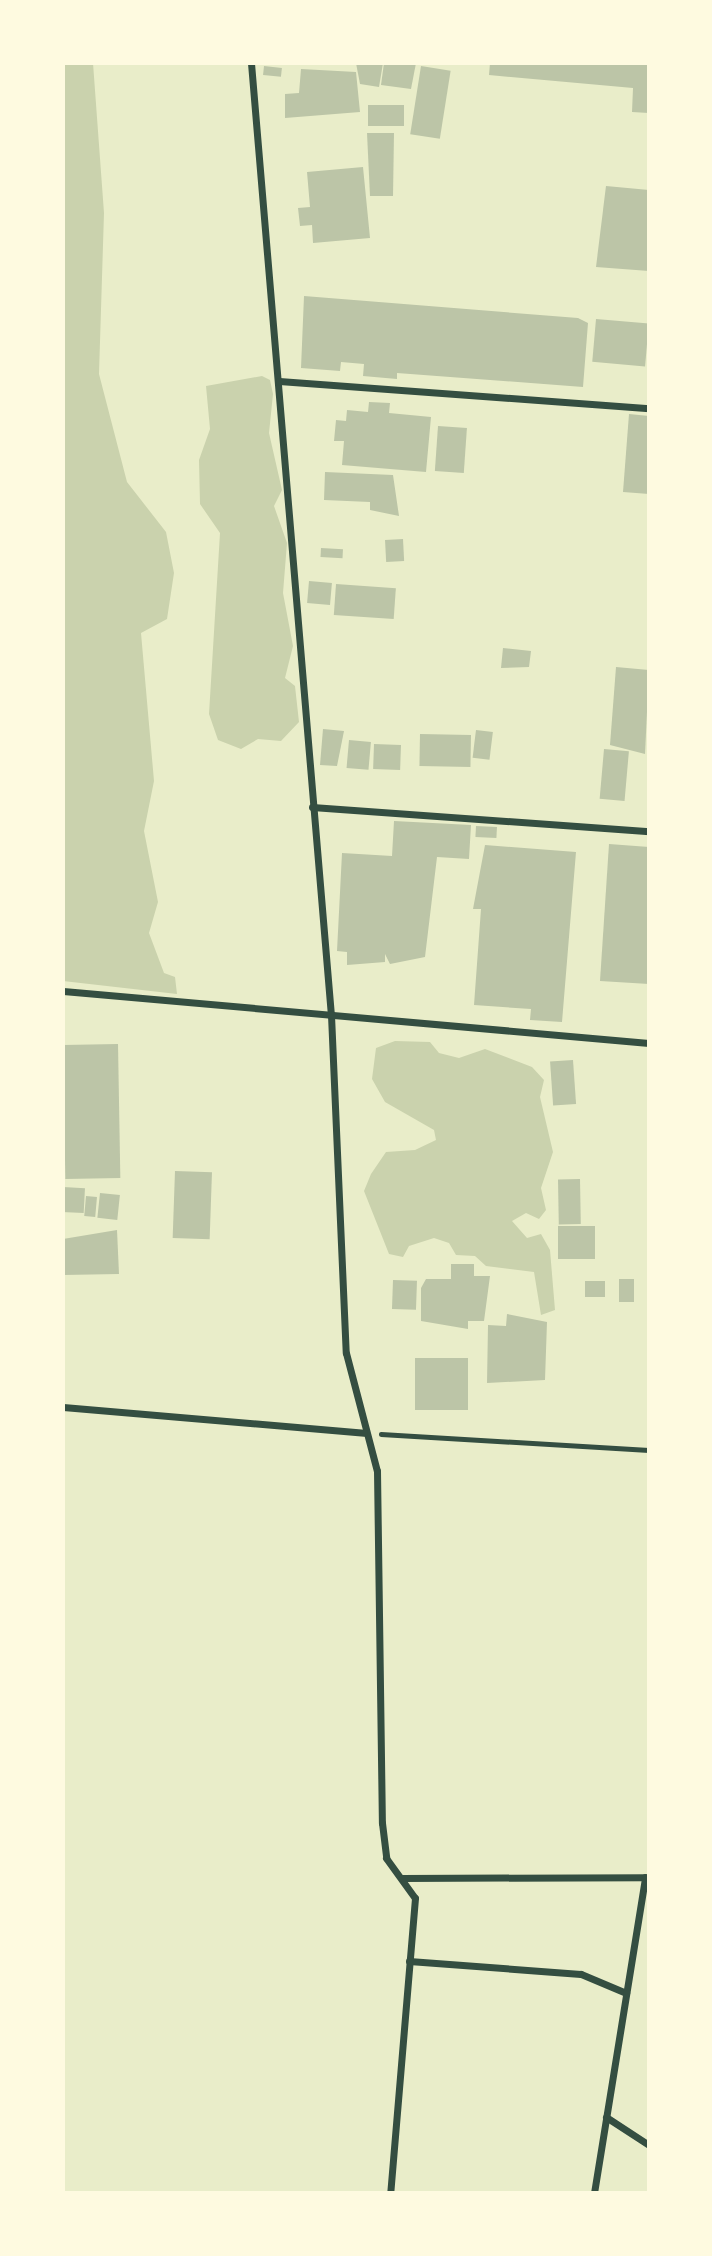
<!DOCTYPE html>
<html>
<head>
<meta charset="utf-8">
<style>
	body { margin:0 }
	#map { position:relative; width:712px; height:2256px; overflow:hidden; background:#e9edc9; font-family:"Roboto Serif",serif }
	div>[style] { position:absolute }
	[style*='--x'] { left:calc(var(--x)*1px); top:calc(var(--y)*1px); width:calc(var(--w)*1px); rotate:calc(var(--a)*1deg) }
	.green>* { inset:0; background:#cad2ad }
	.building>* { inset:0; background:#bcc5a7; transform-origin:0 0 }
	.path>* { height:4.5px; margin:-2.25px; padding:0 2.25px; transform-origin:2.25px; border-radius:2.25px; background:#344e41 }
	.minor>* { height:7px; margin:-3.5px; padding:0 3.5px; transform-origin:3.5px; border-radius:3.5px; background:#344e41 }
	span { translate:-50% -50%; white-space:nowrap; text-align:center; line-height:1.15; -webkit-text-stroke:6px #fefae0; paint-order:stroke }
	.frame { position:absolute; inset:0; border:65px solid #fefae0; pointer-events:none }
</style>
</head>
<body>
<div id="map">
	<div class="green">
		<i style="clip-path:polygon(63px 63px,93px 63px,104px 213px,99px 374px,127px 482px,166px 532px,174px 573px,167px 619px,141px 633px,154px 781px,144px 831px,158px 902px,149px 933px,164px 973px,175px 977px,177px 994px,63px 981px)"></i>
		<i style="clip-path:polygon(262px 376px,270px 380px,273px 394px,269px 433px,282px 490px,274px 506px,287px 543px,283px 593px,293px 646px,285px 678px,295px 686px,299px 722px,281px 741px,258px 739px,241px 749px,218px 740px,209px 714px,220px 533px,200px 504px,199px 460px,210px 429px,206px 386px)"></i>
		<i style="clip-path:polygon(395px 1041px,430px 1042px,439px 1053px,459px 1058px,485px 1049px,532px 1067px,544px 1080px,540px 1097px,553px 1152px,541px 1188px,546px 1210px,539px 1219px,526px 1213px,512px 1221px,527px 1238px,541px 1234px,550px 1250px,555px 1310px,541px 1315px,534px 1272px,486px 1266px,475px 1256px,456px 1255px,449px 1243px,434px 1238px,409px 1246px,403px 1257px,389px 1254px,364px 1191px,371px 1174px,386px 1152px,415px 1150px,436px 1140px,434px 1130px,385px 1102px,372px 1079px,376px 1048px)"></i>
	</div>
	<div class="building">
		<i style="clip-path:polygon(356px 63px,383px 63px,379px 87px,360px 84px)"></i>
		<i style="clip-path:polygon(384px 63px,416px 63px,411px 89px,381px 85px)"></i>
		<i style="clip-path:polygon(490px 63px,649px 63px,649px 113px,632px 112px,633px 88px,489px 75px)"></i>
		<i style="left:264px;top:66px;width:18px;height:9px;rotate:6deg"></i>
		<i style="left:421px;top:66px;width:30px;height:69px;rotate:9deg"></i>
		<i style="clip-path:polygon(301px 69px,356px 72px,360px 112px,285px 118px,285px 94px,299px 93px)"></i>
		<i style="left:368px;top:105px;width:36px;height:21px"></i>
		<i style="clip-path:polygon(367px 133px,394px 133px,393px 196px,370px 196px)"></i>
		<i style="clip-path:polygon(363px 167px,370px 238px,313px 243px,312px 225px,300px 226px,298px 208px,310px 207px,307px 172px)"></i>
		<i style="clip-path:polygon(606px 186px,649px 190px,649px 271px,596px 267px)"></i>
		<i style="clip-path:polygon(304px 296px,578px 318px,588px 323px,583px 387px,397px 373px,397px 379px,363px 376px,364px 364px,341px 362px,340px 371px,301px 368px)"></i>
		<i style="left:596px;top:319px;width:53px;height:43px;rotate:5deg"></i>
		<i style="clip-path:polygon(369px 402px,390px 403px,389px 413px,431px 417px,426px 472px,342px 465px,344px 441px,334px 441px,336px 420px,346px 421px,347px 410px,368px 412px)"></i>
		<i style="clip-path:polygon(629px 414px,649px 416px,649px 494px,623px 492px)"></i>
		<i style="left:438px;top:426px;width:29px;height:45px;rotate:4deg"></i>
		<i style="clip-path:polygon(325px 472px,393px 475px,399px 516px,370px 510px,370px 502px,324px 500px)"></i>
		<i style="left:403px;top:539px;width:22px;height:18px;rotate:87deg"></i>
		<i style="left:321px;top:548px;width:22px;height:9px;rotate:3deg"></i>
		<i style="left:309px;top:581px;width:23px;height:22px;rotate:5deg"></i>
		<i style="left:336px;top:584px;width:60px;height:31px;rotate:4deg"></i>
		<i style="clip-path:polygon(503px 648px,531px 651px,529px 667px,501px 668px)"></i>
		<i style="clip-path:polygon(616px 667px,649px 670px,645px 754px,610px 745px)"></i>
		<i style="clip-path:polygon(323px 729px,344px 731px,337px 766px,320px 765px)"></i>
		<i style="left:476px;top:730px;width:17px;height:28px;rotate:7deg"></i>
		<i style="left:420px;top:734px;width:51px;height:32px;rotate:1deg"></i>
		<i style="left:349px;top:740px;width:22px;height:28px;rotate:5deg"></i>
		<i style="left:374px;top:744px;width:27px;height:25px;rotate:2deg"></i>
		<i style="left:604px;top:749px;width:25px;height:50px;rotate:5deg"></i>
		<i style="clip-path:polygon(394px 821px,471px 825px,469px 859px,437px 857px,425px 957px,390px 964px,385px 954px,385px 962px,347px 965px,347px 952px,337px 951px,342px 853px,392px 856px)"></i>
		<i style="left:476px;top:826px;width:21px;height:11px;rotate:3deg"></i>
		<i style="clip-path:polygon(609px 844px,649px 847px,649px 984px,600px 981px)"></i>
		<i style="clip-path:polygon(485px 845px,576px 852px,562px 1022px,530px 1020px,531px 1009px,474px 1005px,481px 909px,473px 909px)"></i>
		<i style="left:118px;top:1044px;width:134px;height:55px;rotate:89deg"></i>
		<i style="left:573px;top:1060px;width:44px;height:23px;rotate:86deg"></i>
		<i style="left:175px;top:1171px;width:37px;height:67px;rotate:2deg"></i>
		<i style="left:580px;top:1179px;width:45px;height:22px;rotate:89deg"></i>
		<i style="left:63px;top:1187px;width:22px;height:25px;rotate:3deg"></i>
		<i style="left:100px;top:1193px;width:20px;height:25px;rotate:6deg"></i>
		<i style="left:86px;top:1196px;width:11px;height:20px;rotate:5deg"></i>
		<i style="left:558px;top:1226px;width:37px;height:33px"></i>
		<i style="clip-path:polygon(117px 1230px,119px 1274px,63px 1275px,63px 1239px)"></i>
		<i style="clip-path:polygon(451px 1264px,474px 1264px,474px 1276px,490px 1276px,484px 1321px,468px 1321px,468px 1329px,421px 1321px,421px 1288px,426px 1279px,451px 1279px)"></i>
		<i style="left:619px;top:1279px;width:15px;height:23px"></i>
		<i style="left:393px;top:1280px;width:24px;height:29px;rotate:2deg"></i>
		<i style="left:585px;top:1281px;width:20px;height:16px"></i>
		<i style="clip-path:polygon(507px 1314px,547px 1322px,545px 1380px,487px 1383px,488px 1325px,506px 1326px)"></i>
		<i style="left:415px;top:1358px;width:53px;height:52px"></i>
	</div>
	<div class="path">
		<i style="--x:381;--y:1434;--w:268;--a:3.4"></i>
	</div>
	<div class="minor">
		<i style="--x:251;--y:63;--w:955;--a:85.2"></i>
		<i style="--x:331;--y:1015;--w:338;--a:87.5"></i>
		<i style="--x:346;--y:1353;--w:122;--a:75.3"></i>
		<i style="--x:377;--y:1471;--w:352;--a:89.2"></i>
		<i style="--x:382;--y:1823;--w:35;--a:83"></i>
		<i style="--x:386;--y:1858;--w:49;--a:54.1"></i>
		<i style="--x:415;--y:1898;--w:296;--a:94.8"></i>
		<i style="--x:279;--y:381;--w:371;--a:4.2"></i>
		<i style="--x:312;--y:807;--w:338;--a:4.1"></i>
		<i style="--x:63;--y:991;--w:588;--a:5.07"></i>
		<i style="--x:63;--y:1407;--w:302;--a:4.9"></i>
		<i style="--x:402;--y:1878;--w:244;--a:-0.2"></i>
		<i style="--x:409;--y:1961;--w:172;--a:4.3"></i>
		<i style="--x:581;--y:1974;--w:49;--a:22.9"></i>
		<i style="--x:606;--y:2117;--w:51;--a:33.1"></i>
		<i style="--x:594;--y:2193;--w:320;--a:-80.8"></i>
	</div>
	<div class="frame"></div>
</div>
</body>
</html>
